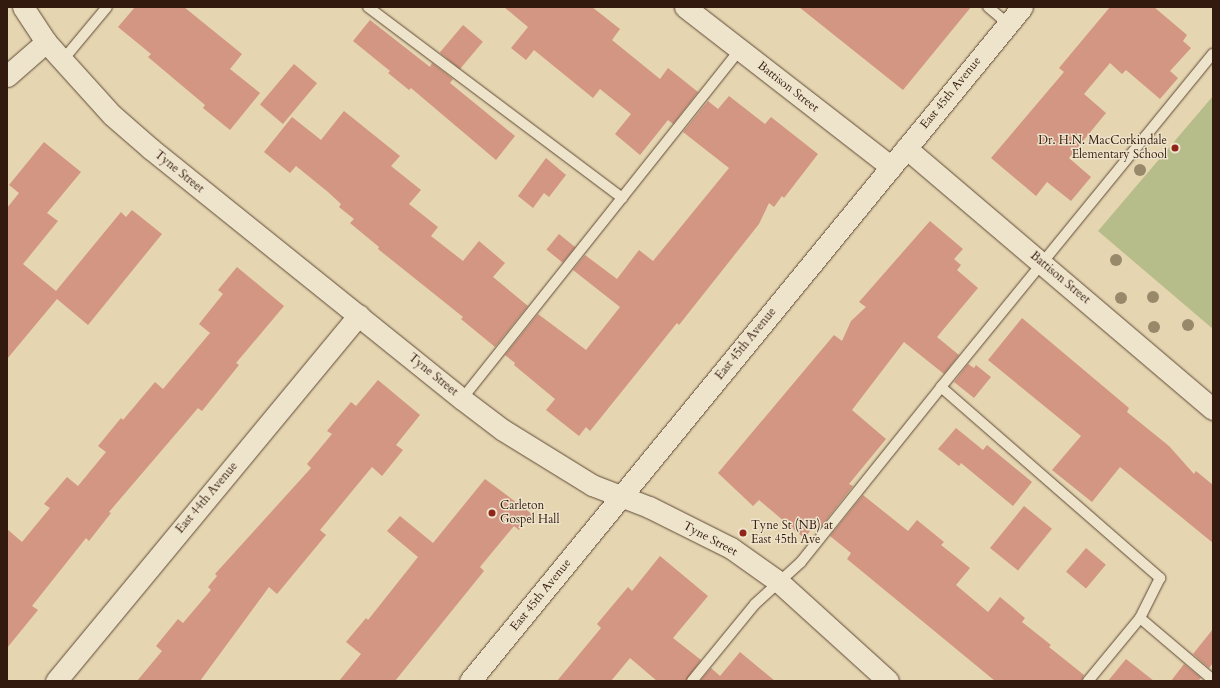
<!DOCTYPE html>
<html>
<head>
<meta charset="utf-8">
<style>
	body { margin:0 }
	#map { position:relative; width:1220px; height:688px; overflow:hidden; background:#e5d5b0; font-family:Cardo,serif }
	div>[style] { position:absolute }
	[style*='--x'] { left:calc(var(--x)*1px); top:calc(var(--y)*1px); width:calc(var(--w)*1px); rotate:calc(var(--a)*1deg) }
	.green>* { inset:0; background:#b7bd8a }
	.building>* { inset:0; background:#d39682; transform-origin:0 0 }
	.roads { filter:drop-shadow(0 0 1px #5f4936) drop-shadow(0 0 1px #5f4936) }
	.service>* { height:10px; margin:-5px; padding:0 5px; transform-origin:5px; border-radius:5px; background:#eee4cc }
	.minor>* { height:21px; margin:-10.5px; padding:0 10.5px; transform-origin:10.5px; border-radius:10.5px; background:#eee4cc }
	.trees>* { width:12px; height:12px; margin:-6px; border-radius:50%; background:#99896b }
	.dots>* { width:11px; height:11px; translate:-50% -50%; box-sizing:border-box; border:2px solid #eee4cc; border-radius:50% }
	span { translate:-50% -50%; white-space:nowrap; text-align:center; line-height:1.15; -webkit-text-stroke:3px #eee4cc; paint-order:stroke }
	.street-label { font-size:12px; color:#321a0e }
	.poi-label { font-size:12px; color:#321a0e }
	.right { translate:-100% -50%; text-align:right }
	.left { translate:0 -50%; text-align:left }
	.frame { position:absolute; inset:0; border:8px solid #321a0e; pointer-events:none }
</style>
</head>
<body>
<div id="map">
	<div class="green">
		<i style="clip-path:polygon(1213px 96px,1213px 329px,1098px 231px)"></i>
	</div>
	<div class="building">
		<i style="clip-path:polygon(135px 7px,184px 7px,242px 54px,230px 69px,260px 93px,230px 130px,203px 108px,205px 105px,148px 57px,151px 54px,118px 27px)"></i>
		<i style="clip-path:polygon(504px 7px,592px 7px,620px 29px,612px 40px,660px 79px,668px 68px,698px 92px,673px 124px,668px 120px,640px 155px,615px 134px,631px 114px,600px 89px,593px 98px,534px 50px,526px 60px,511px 48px,528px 27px)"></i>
		<i style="clip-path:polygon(799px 7px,971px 7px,903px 90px)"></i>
		<i style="clip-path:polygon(1110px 7px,1154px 7px,1187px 35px,1183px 41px,1191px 48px,1170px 71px,1178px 78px,1160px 99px,1126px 70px,1122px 74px,1110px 63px,1084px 94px,1106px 113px,1069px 158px,1091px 177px,1071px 201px,1047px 182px,1036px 196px,991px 158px,1064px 72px,1059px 68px)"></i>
		<i style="clip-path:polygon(370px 20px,430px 67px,432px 63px,453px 79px,450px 83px,515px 136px,496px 160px,411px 88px,409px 90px,388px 73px,390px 71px,353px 41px)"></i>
		<i style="left:463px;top:25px;width:26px;height:36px;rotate:40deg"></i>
		<i style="left:294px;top:64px;width:30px;height:53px;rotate:40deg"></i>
		<i style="clip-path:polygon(729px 96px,765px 124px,771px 117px,818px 154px,784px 198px,782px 196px,774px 207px,769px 203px,759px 224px,679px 325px,677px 323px,590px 431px,586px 427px,579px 436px,546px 410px,555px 399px,514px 365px,515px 363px,505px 355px,538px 314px,586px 350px,620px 307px,573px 270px,585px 255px,617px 279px,639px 250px,653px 261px,729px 168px,683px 132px,708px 101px,718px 109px)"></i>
		<i style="clip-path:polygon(344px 111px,400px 156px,391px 166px,421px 190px,409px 204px,438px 227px,431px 236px,463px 261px,479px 241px,505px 263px,493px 277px,528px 306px,495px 347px,461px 319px,463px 317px,378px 249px,379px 247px,350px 223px,354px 219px,339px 207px,341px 204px,328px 192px,296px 166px,290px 173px,264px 152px,292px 117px,321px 140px)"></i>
		<i style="clip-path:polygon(44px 142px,81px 172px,47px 213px,58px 221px,23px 264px,56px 291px,121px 212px,126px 217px,132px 210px,162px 234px,88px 325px,57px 299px,7px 359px,7px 208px,19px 193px,9px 185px)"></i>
		<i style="clip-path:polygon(546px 158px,566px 175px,549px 197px,544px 193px,533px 208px,518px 196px)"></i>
		<i style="clip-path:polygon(930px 221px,963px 249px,954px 259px,961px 265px,957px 270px,978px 288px,937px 337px,959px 355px,944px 374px,904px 342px,852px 410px,886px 439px,849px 484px,853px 486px,820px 528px,816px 524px,804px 538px,759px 500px,753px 506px,718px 473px,834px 335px,842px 341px,851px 321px,866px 307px,859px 302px)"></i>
		<i style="left:559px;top:234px;width:21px;height:20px;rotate:39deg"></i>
		<i style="clip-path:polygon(237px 267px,284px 306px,236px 363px,239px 365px,202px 411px,198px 408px,109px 512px,111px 513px,89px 541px,86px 538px,32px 606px,38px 610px,7px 648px,7px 529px,22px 542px,50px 508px,44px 504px,67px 477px,78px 486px,106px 452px,98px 446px,121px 418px,123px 420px,155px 382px,163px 389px,210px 333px,199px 324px,223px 294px,218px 290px)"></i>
		<i style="clip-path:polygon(1022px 318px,1129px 408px,1127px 412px,1169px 446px,1194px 474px,1196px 471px,1213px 485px,1213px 543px,1120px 467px,1092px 502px,1052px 470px,1081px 436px,988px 360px)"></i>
		<i style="clip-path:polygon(968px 364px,974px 368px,976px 365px,991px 377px,974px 398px,954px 382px)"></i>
		<i style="clip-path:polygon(378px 380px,420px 415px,396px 445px,403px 450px,382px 476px,372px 467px,320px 530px,326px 535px,277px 594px,269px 587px,200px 681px,137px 681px,162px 651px,156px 646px,178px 619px,183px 623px,211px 590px,208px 587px,217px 576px,215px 574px,311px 468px,307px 464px,332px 434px,327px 431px,351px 402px,356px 406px)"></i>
		<i style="clip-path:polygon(956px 428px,983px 450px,987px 445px,1032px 482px,1013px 506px,961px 463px,959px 466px,938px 449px)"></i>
		<i style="clip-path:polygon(485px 479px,532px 514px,519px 530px,514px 526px,480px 567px,484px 571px,395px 681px,339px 681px,361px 654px,346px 642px,366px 618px,368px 620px,418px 557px,387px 531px,400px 516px,433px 543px)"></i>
		<i style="clip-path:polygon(863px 495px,908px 531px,917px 520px,944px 542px,941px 545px,970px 568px,956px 585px,988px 612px,1000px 597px,1025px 618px,1022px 622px,1051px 645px,1049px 647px,1084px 675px,1082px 681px,995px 681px,847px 559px,851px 553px,830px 536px)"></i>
		<i style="left:1024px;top:506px;width:36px;height:54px;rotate:39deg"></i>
		<i style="left:1086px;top:548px;width:26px;height:31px;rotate:40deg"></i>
		<i style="clip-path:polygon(660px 556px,708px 596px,673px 638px,701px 660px,686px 681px,657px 681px,630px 658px,611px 681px,557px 681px,601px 628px,597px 624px,628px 587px,632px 591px)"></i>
		<i style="clip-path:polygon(1213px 629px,1213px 663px,1209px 668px,1193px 654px)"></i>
		<i style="clip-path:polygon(740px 652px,775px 681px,700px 681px,711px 668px,720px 676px)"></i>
		<i style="clip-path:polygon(1126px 659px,1154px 681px,1108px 681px)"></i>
		<i style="clip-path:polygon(1184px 664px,1201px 678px,1198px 681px,1171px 681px)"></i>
	</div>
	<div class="roads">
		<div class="service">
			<i style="--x:368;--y:7;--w:318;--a:36.9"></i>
			<i style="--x:988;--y:7;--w:26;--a:40"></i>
			<i style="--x:62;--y:61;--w:70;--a:-50.2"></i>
			<i style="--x:941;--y:387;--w:291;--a:41.1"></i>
			<i style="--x:1160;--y:578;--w:45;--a:116.6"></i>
			<i style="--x:1140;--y:618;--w:82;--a:129.5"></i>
			<i style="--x:462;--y:399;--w:446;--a:-51.5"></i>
			<i style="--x:1140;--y:618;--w:96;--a:40.3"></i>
			<i style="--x:692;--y:681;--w:99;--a:-50.7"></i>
			<i style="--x:755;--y:604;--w:62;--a:-42.4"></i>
			<i style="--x:801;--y:562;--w:224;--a:-51.3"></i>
			<i style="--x:941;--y:387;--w:430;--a:-50.8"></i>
		</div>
		<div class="minor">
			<i style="--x:23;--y:7;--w:42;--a:56.7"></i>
			<i style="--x:46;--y:42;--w:98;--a:47.9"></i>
			<i style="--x:112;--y:115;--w:52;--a:41.1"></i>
			<i style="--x:151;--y:149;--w:399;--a:38.8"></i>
			<i style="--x:462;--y:399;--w:51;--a:37.1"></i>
			<i style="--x:503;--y:430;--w:105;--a:31.7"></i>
			<i style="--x:592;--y:485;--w:61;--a:21.1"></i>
			<i style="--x:649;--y:507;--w:92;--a:26.6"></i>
			<i style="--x:731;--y:548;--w:59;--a:35.3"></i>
			<i style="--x:779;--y:582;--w:147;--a:42.2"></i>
			<i style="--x:685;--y:7;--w:261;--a:37.8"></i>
			<i style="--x:7;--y:76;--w:52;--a:-41.1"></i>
			<i style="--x:906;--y:148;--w:403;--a:40.4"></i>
			<i style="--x:56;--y:681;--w:475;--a:-50.4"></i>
			<i style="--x:470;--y:681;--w:871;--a:-50.68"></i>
		</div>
	</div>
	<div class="trees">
		<i style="left:1140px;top:170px"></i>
		<i style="left:1116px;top:260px"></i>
		<i style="left:1153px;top:297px"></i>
		<i style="left:1121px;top:298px"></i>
		<i style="left:1188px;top:325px"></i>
		<i style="left:1154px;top:327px"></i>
	</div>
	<div class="dots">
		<i style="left:1175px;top:148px;background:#8f2418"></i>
		<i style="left:492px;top:513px;background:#8f2418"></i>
		<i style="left:743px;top:533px;background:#8f2418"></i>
	</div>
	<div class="street-label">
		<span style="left:788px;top:87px;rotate:38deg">Battison Street</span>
		<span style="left:951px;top:93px;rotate:-51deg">East 45th Avenue</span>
		<span style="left:179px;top:172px;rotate:39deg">Tyne Street</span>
		<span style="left:1060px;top:278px;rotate:40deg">Battison Street</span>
		<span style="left:746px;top:344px;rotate:-51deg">East 45th Avenue</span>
		<span style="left:433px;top:375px;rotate:39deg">Tyne Street</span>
		<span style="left:207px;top:498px;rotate:-50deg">East 44th Avenue</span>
		<span style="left:710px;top:539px;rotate:28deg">Tyne Street</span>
		<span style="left:541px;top:595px;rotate:-51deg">East 45th Avenue</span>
	</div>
	<div class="poi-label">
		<span class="right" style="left:1167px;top:148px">Dr. H.N. MacCorkindale<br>Elementary School</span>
		<span class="left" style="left:500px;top:513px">Carleton<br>Gospel Hall</span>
		<span class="left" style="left:751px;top:533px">Tyne St (NB) at<br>East 45th Ave</span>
	</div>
	<div class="frame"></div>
</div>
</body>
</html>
